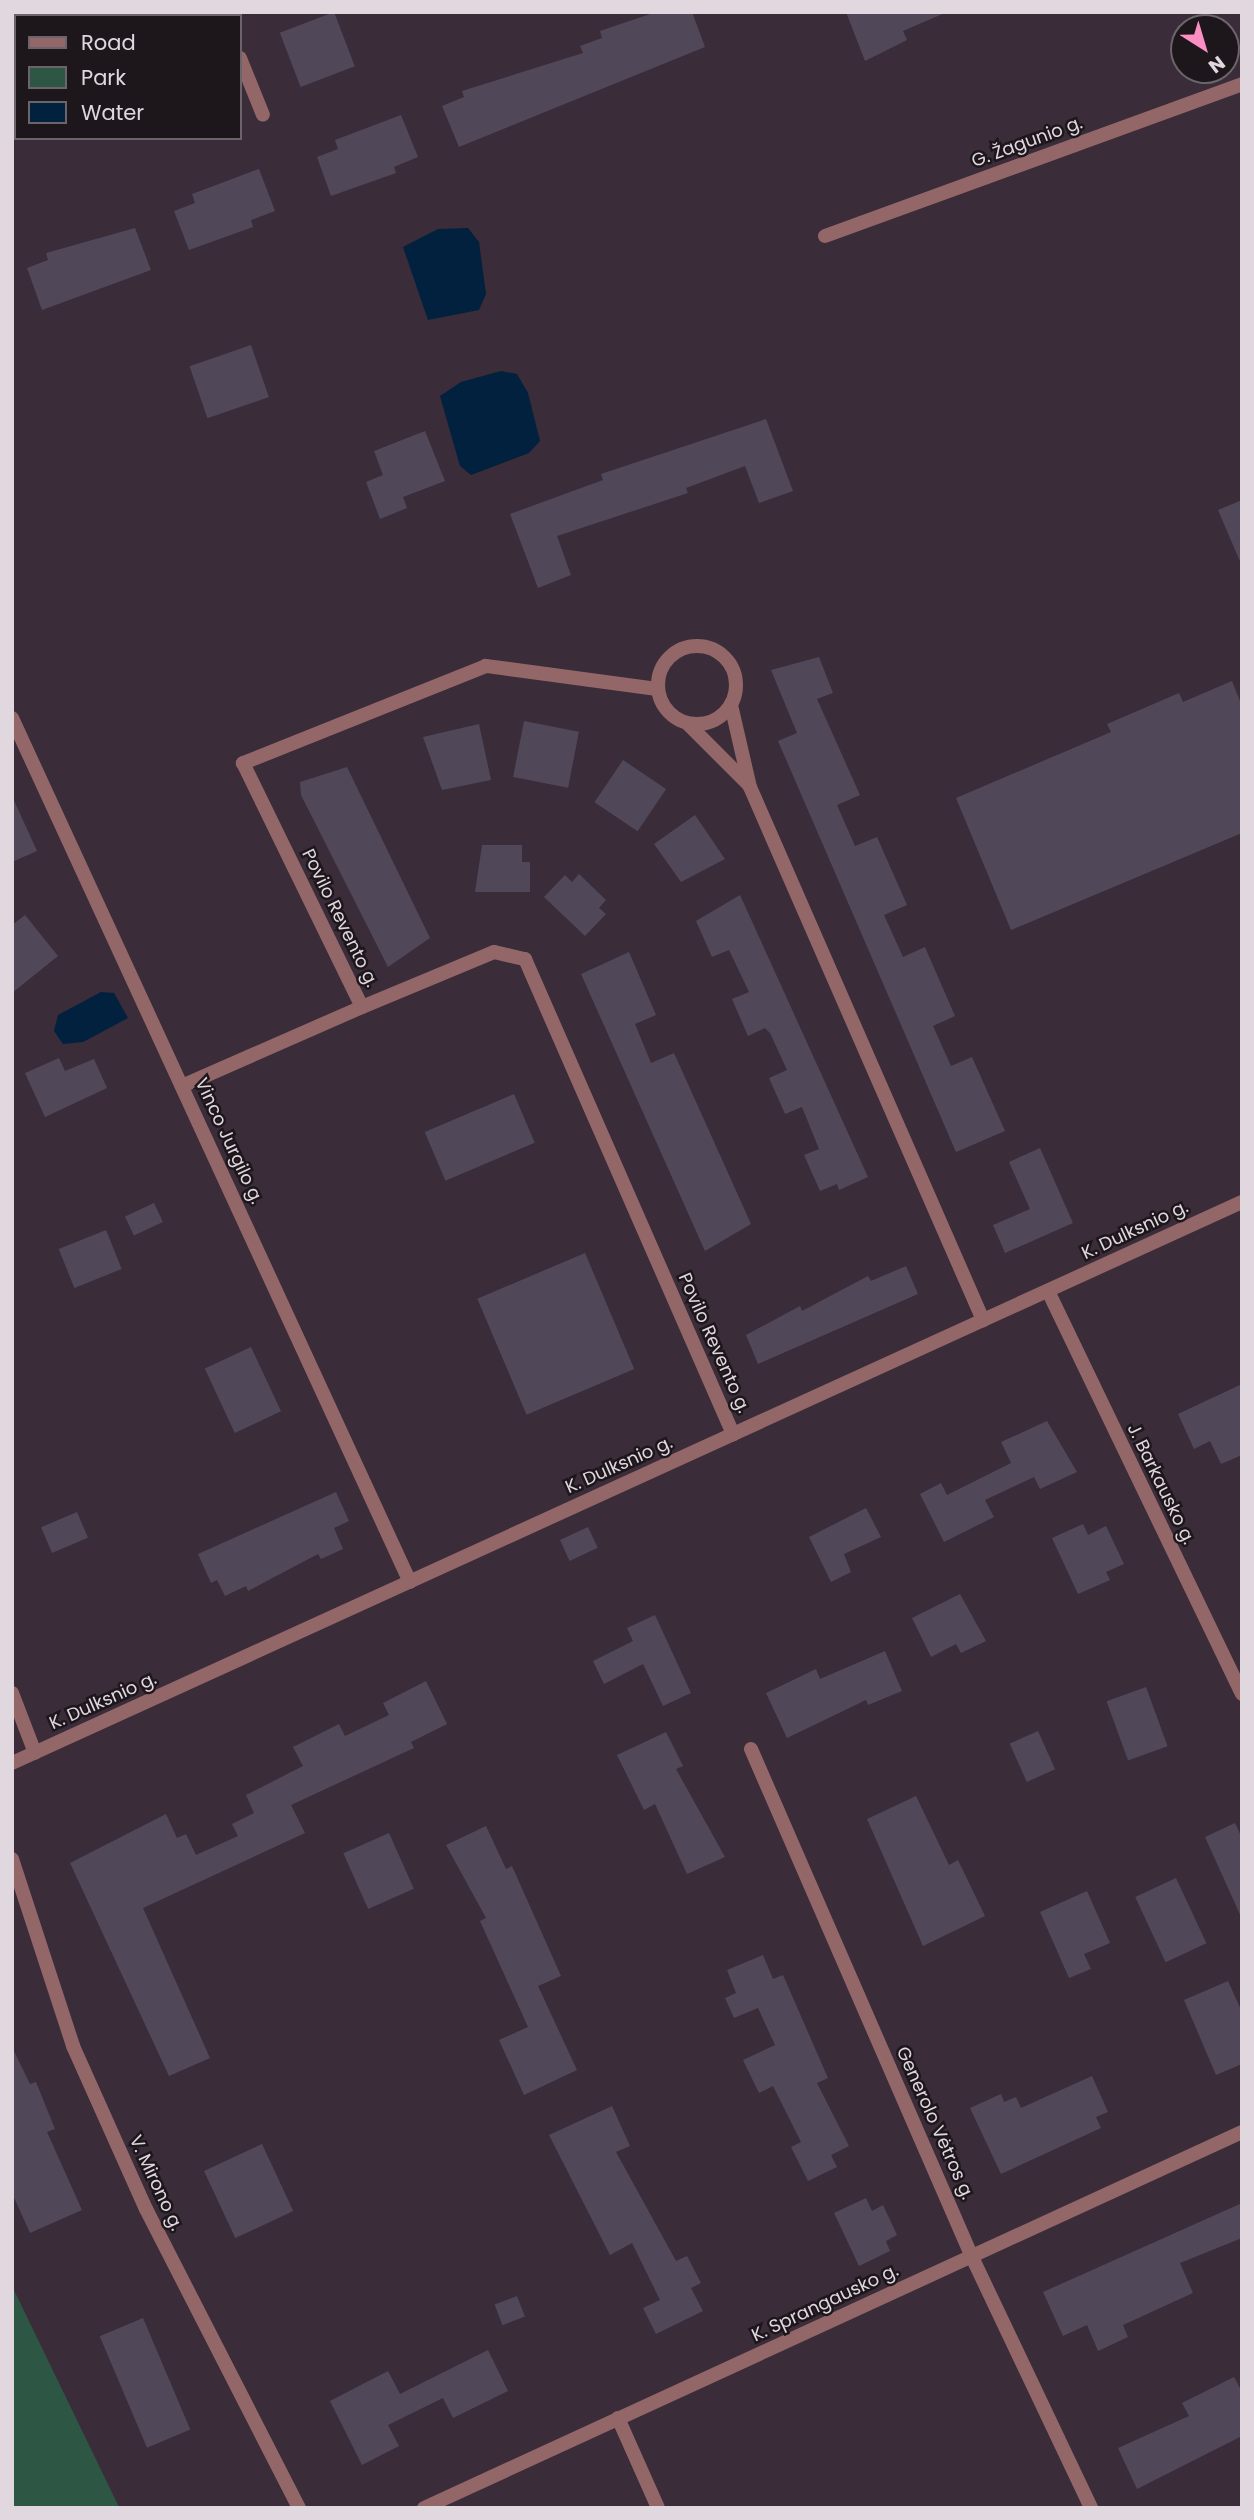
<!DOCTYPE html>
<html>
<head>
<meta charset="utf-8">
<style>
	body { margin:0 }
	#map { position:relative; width:1254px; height:2520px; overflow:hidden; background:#3a2c39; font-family:Poppins,sans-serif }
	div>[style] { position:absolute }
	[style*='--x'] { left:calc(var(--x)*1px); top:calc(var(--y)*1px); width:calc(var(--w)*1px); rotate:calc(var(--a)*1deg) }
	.green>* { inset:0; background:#2e5645 }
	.water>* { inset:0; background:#01213e }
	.building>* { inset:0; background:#504859; transform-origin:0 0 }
	.minor>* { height:14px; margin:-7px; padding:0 7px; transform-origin:7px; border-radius:7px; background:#936768 }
	.minor>.ring { margin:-7px; padding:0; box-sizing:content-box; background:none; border:14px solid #936768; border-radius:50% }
	span { translate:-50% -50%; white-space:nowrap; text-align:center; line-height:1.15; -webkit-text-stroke:5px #1d171c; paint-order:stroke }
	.street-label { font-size:18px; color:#e0d7df }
	.frame { position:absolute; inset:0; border:14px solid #e0d7df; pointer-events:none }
	.legend { position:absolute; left:14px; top:14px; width:228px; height:126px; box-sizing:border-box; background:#1d171c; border:2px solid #6b646a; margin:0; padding:9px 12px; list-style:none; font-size:21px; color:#e0d7df }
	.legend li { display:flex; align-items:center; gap:14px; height:35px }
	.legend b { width:35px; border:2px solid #6b646a }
	.north { position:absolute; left:1170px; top:14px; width:70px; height:70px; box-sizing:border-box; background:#1d171c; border:2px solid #6b646a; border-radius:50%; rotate:143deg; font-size:19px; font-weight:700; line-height:28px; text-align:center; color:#e0d7df }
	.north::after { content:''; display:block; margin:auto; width:24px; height:32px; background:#fb8fc4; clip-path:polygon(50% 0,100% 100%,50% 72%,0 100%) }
</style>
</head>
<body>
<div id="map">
	<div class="green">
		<i style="clip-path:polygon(12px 2286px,119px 2507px,12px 2508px)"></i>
	</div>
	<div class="water">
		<i style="clip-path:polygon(468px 228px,479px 242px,486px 294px,479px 310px,428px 320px,403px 247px,438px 229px)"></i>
		<i style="clip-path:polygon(501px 371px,517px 374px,528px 393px,540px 441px,529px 453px,471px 475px,460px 466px,440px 396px,461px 382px)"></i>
		<i style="clip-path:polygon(101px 992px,114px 993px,128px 1018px,83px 1042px,63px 1044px,54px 1031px,58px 1015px)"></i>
	</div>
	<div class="building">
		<i style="left:334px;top:12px;width:58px;height:58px;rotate:69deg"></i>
		<i style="clip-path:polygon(656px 12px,692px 12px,705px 47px,459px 147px,442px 106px,464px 97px,462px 91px,583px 53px,580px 46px,602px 38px,600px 31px)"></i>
		<i style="clip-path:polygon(846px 12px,947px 12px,903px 31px,907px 40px,865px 61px)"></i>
		<i style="clip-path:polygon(401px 115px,418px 157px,394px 167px,396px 173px,331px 196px,317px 157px,338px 149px,335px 140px)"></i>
		<i style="clip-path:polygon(259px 169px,275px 211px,251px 220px,253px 227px,189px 250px,174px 211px,195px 203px,192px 194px)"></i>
		<i style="clip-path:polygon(135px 228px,151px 270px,42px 310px,27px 268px,48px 260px,46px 253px)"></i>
		<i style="left:251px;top:345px;width:55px;height:65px;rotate:71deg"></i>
		<i style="clip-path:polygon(766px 419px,793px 491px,759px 503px,745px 466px,686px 488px,688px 493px,557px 536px,571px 575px,538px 588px,510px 514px,603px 480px,601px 474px)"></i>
		<i style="clip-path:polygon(425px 431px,445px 481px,403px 497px,407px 508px,380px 519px,366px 482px,383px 475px,374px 451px)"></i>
		<i style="clip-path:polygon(1242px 500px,1242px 566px,1218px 510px)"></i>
		<i style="clip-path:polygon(819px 657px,833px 693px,817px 699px,860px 795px,837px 805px,855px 846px,877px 837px,907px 905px,884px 915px,903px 957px,925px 947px,955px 1016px,933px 1026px,951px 1066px,972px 1057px,1005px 1131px,956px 1152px,778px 741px,797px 733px,771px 670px)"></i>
		<i style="clip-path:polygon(1232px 681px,1242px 706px,1242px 833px,1011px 930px,956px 798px,1111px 732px,1107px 724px,1179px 693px,1183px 702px)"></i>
		<i style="left:524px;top:721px;width:56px;height:57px;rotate:11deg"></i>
		<i style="clip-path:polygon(479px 724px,491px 780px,442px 790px,423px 737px)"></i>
		<i style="left:623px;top:760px;width:52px;height:51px;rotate:34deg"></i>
		<i style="clip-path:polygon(347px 767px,430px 938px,388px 967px,301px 795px,300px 782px)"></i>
		<i style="clip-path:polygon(12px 796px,37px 851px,12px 862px)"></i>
		<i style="clip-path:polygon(695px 815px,725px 859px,681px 882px,654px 844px)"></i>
		<i style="clip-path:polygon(482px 845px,522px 845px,522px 862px,530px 862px,530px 892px,475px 892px)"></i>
		<i style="clip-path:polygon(579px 874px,606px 900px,599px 908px,606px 914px,585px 936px,544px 897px,565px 875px,572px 882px)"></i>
		<i style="clip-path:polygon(740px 895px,868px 1177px,839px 1190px,837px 1184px,820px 1191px,804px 1155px,819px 1149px,802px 1107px,785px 1114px,769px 1078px,787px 1070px,770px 1033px,765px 1028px,748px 1036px,732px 999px,749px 992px,729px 950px,712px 957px,696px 921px)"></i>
		<i style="clip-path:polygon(25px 915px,58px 956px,12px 993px,12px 925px)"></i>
		<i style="clip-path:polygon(629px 952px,656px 1015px,635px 1024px,651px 1063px,674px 1053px,751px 1224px,705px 1251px,581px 974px)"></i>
		<i style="clip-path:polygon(59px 1058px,65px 1071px,94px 1059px,107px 1088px,45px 1117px,25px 1073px)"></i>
		<i style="left:514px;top:1094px;width:53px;height:97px;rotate:67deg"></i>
		<i style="clip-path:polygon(1040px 1148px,1073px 1223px,1005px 1253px,993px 1225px,1030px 1209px,1009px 1162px)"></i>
		<i style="left:154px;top:1203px;width:21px;height:32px;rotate:65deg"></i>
		<i style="left:106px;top:1230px;width:42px;height:51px;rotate:68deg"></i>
		<i style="left:585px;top:1253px;width:126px;height:117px;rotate:67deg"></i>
		<i style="clip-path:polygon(906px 1266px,918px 1294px,758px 1364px,746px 1335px,800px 1306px,802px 1311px,868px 1276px,871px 1281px)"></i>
		<i style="left:251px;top:1347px;width:71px;height:51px;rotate:65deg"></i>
		<i style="clip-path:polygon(1242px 1384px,1242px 1455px,1221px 1464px,1210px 1441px,1194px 1449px,1178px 1414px)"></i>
		<i style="clip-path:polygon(1047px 1421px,1077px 1472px,1040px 1489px,1034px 1477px,985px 1500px,994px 1517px,944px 1542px,920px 1494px,941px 1483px,947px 1495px,1011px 1463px,1001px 1442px)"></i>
		<i style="clip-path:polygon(336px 1492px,349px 1521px,334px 1528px,343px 1549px,321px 1559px,318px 1554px,248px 1591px,246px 1586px,225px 1596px,217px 1580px,211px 1583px,198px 1554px)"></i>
		<i style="clip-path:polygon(866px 1508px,881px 1537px,844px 1554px,851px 1572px,831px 1582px,809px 1537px)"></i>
		<i style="left:77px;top:1512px;width:28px;height:39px;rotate:67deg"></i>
		<i style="clip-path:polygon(1083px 1524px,1088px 1535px,1106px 1526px,1124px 1564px,1106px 1572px,1110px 1580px,1078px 1594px,1052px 1538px)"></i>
		<i style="left:588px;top:1527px;width:23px;height:31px;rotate:65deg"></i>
		<i style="clip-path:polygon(960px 1594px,986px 1641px,961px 1653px,956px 1644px,931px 1657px,912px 1618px)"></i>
		<i style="clip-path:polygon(655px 1615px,691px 1693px,663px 1706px,643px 1664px,604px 1684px,593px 1661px,633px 1641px,627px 1628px)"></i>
		<i style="clip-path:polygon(885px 1651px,902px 1691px,868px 1705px,866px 1700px,787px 1738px,766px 1693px,816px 1669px,820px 1679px)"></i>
		<i style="clip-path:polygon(426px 1681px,447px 1724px,411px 1742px,414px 1748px,291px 1805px,305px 1833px,143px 1908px,210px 2058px,169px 2076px,70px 1863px,166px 1814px,177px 1838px,186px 1834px,196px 1855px,238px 1836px,232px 1824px,254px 1813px,246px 1795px,303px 1766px,293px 1747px,339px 1724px,345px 1736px,389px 1715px,383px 1703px)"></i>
		<i style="left:1146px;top:1687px;width:63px;height:42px;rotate:70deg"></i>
		<i style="left:1038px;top:1731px;width:42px;height:31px;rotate:66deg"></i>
		<i style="clip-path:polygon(666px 1732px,683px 1766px,676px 1769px,725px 1857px,687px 1874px,655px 1804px,644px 1810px,617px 1755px)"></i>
		<i style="clip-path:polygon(916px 1796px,949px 1865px,958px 1860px,985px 1916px,923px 1946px,867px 1819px)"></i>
		<i style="clip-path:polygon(1235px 1823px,1242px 1838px,1242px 1919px,1205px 1837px)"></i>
		<i style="clip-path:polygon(486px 1826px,506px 1869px,512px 1866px,561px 1976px,538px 1986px,577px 2070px,524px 2095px,499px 2040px,528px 2027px,480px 1921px,486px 1918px,446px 1845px)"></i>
		<i style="left:389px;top:1833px;width:61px;height:50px;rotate:66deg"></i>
		<i style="left:1176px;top:1878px;width:72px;height:45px;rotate:65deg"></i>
		<i style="clip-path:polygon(1087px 1891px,1110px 1943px,1084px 1954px,1091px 1969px,1069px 1978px,1040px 1912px)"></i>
		<i style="clip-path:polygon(763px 1955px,773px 1979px,783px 1975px,828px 2078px,817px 2083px,849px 2146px,831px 2155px,837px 2167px,808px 2181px,791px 2147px,801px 2142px,773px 2086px,759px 2093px,743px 2060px,775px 2045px,758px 2008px,734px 2018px,725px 1998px,736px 1993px,727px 1970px)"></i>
		<i style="clip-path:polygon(1228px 1981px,1242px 2012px,1242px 2064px,1216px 2075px,1184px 2000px)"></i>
		<i style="clip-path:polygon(12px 2047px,30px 2084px,36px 2082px,55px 2129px,47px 2132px,82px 2210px,30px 2233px,12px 2193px)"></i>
		<i style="clip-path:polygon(1092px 2076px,1108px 2112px,1096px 2117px,1101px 2128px,1001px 2174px,970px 2108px,1001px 2094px,1004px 2102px,1016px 2097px,1021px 2108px)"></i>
		<i style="clip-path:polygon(612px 2106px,630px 2146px,616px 2152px,676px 2261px,687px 2256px,701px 2283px,691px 2288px,703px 2311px,656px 2334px,643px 2308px,660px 2300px,632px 2243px,610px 2255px,549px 2135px)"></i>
		<i style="left:262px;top:2144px;width:74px;height:64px;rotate:65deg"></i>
		<i style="clip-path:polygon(866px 2198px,872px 2211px,883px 2205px,897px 2235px,886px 2241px,890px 2251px,859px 2266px,834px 2213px)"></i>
		<i style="clip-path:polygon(1242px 2203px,1242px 2238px,1180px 2263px,1193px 2293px,1123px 2325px,1128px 2337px,1098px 2351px,1087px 2325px,1063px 2336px,1043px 2292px)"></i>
		<i style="left:517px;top:2296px;width:22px;height:24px;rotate:69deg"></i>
		<i style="left:143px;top:2318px;width:121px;height:47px;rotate:67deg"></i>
		<i style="clip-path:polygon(488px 2350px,508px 2391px,453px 2418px,443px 2398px,388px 2425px,399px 2446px,362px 2465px,330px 2401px,388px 2371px,400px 2394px)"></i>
		<i style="clip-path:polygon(1234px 2377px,1242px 2392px,1242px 2436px,1137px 2489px,1118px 2448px,1189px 2416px,1182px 2403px)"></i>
	</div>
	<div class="minor">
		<i style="--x:221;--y:12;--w:4;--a:76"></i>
		<i style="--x:240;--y:58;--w:61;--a:68"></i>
		<i style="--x:825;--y:236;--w:444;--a:-20"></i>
		<i class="ring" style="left:658px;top:646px;width:64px;height:64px"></i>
		<i style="--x:657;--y:689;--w:173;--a:-172.3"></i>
		<i style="--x:486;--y:666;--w:262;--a:158.2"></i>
		<i style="--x:243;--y:763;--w:271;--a:64"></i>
		<i style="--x:362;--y:1007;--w:143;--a:-22.6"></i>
		<i style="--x:494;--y:952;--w:32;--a:13"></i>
		<i style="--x:525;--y:959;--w:519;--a:66.35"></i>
		<i style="--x:731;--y:705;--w:84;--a:77"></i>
		<i style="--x:750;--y:787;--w:582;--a:66.39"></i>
		<i style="--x:12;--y:718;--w:951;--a:65.27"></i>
		<i style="--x:688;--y:724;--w:86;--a:45"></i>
		<i style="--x:182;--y:1086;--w:197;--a:-23.7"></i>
		<i style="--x:1048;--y:1291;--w:447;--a:64.3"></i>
		<i style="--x:12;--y:1693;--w:64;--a:69"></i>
		<i style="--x:751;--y:1749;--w:554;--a:66.49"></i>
		<i style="--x:972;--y:2257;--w:278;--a:64.6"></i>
		<i style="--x:12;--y:1763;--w:1352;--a:-24.52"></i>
		<i style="--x:12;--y:1859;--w:197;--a:71.9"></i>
		<i style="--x:73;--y:2046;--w:179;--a:65.9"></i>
		<i style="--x:146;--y:2209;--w:336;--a:62.9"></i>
		<i style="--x:618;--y:2418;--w:98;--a:66"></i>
		<i style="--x:424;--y:2508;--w:900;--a:-24.69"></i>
	</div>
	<div class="street-label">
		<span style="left:1027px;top:142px;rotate:-20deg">G. Žagunio g.</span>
		<span style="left:340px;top:918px;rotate:64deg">Povilo Revento g.</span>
		<span style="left:229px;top:1141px;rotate:65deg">Vinco Jurgilo g.</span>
		<span style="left:1135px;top:1230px;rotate:-25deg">K. Dulksnio g.</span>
		<span style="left:714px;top:1343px;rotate:66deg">Povilo Revento g.</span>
		<span style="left:619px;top:1465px;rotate:-24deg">K. Dulksnio g.</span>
		<span style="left:1161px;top:1484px;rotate:64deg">J. Barkausko g.</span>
		<span style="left:103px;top:1701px;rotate:-24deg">K. Dulksnio g.</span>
		<span style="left:935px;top:2123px;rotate:66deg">Generolo Vėtros g.</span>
		<span style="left:156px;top:2183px;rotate:65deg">V. Mirono g.</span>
		<span style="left:825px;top:2303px;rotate:-25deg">K. Sprangausko g.</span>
	</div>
	<div class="frame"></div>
	<ul class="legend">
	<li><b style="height:9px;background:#936768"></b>Road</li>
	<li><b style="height:19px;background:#2e5645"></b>Park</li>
	<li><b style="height:19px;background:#01213e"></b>Water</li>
	</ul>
	<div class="north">N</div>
</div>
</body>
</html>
